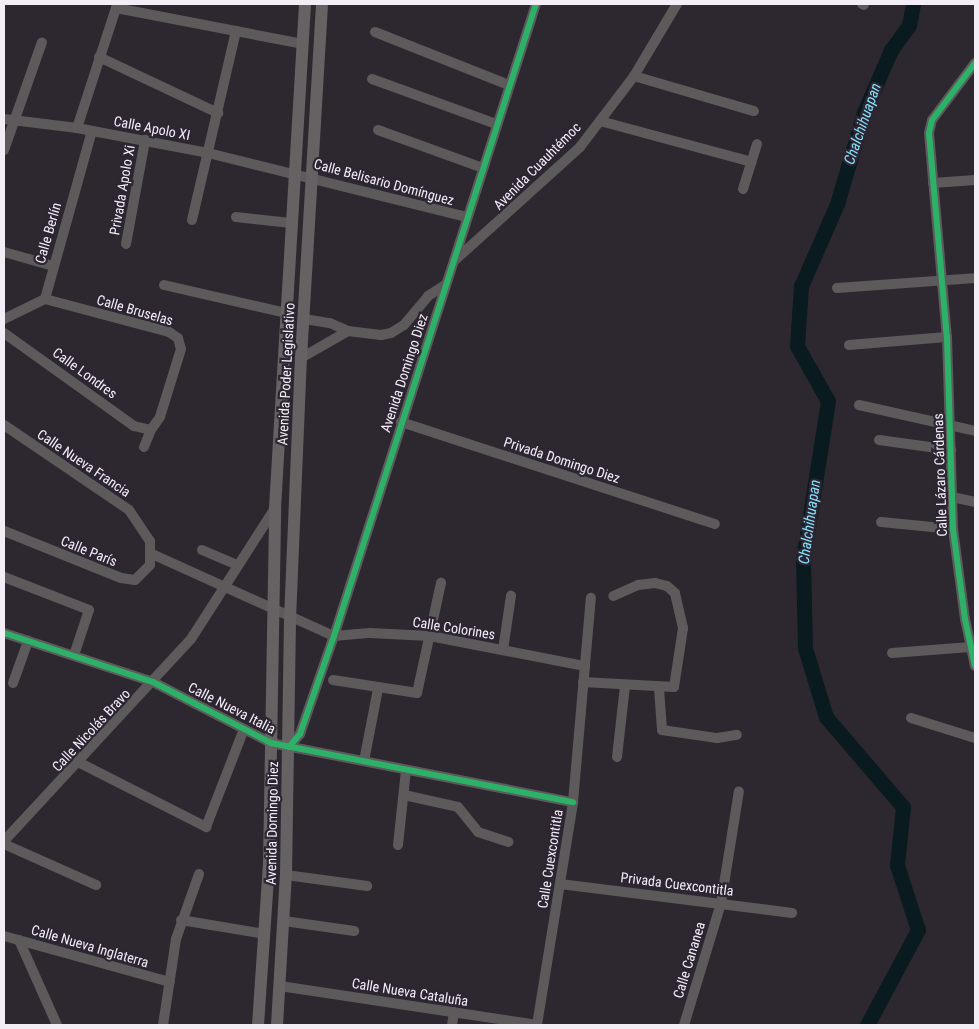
<!DOCTYPE html>
<html>
<head>
<meta charset="utf-8">
<style>
	body { margin:0 }
	#map { position:relative; width:979px; height:1029px; overflow:hidden; background:#2d2830; font-family:"Roboto Condensed",sans-serif }
	div>[style] { position:absolute }
	[style*='--x'] { left:calc(var(--x)*1px); top:calc(var(--y)*1px); width:calc(var(--w)*1px); rotate:calc(var(--a)*1deg) }
	.river>* { height:15px; margin:-7.5px; padding:0 7.5px; transform-origin:7.5px; border-radius:7.5px; background:#0a1b20 }
	.minor>* { height:10px; margin:-5px; padding:0 5px; transform-origin:5px; border-radius:5px; background:#5d5a5b }
	.major>* { height:12px; margin:-6px; padding:0 6px; transform-origin:6px; border-radius:6px; background:#666263 }
	.cycleway>* { height:6px; margin:-3px; padding:0 3px; transform-origin:3px; border-radius:3px; background:#2db169 }
	span { translate:-50% -50%; white-space:nowrap; text-align:center; line-height:1.15; -webkit-text-stroke:4.5px #2e2533; paint-order:stroke }
	.street-label { font-size:14px; color:#f3edf6 }
	.water-label { font-size:15px; color:#86e3fc; font-style:italic }
	.frame { position:absolute; inset:0; border:5px solid #f3edf6; pointer-events:none }
</style>
</head>
<body>
<div id="map">
	<div class="river">
		<i style="--x:867;--y:1025;--w:108;--a:-61.8"></i>
		<i style="--x:918;--y:930;--w:68;--a:-107.9"></i>
		<i style="--x:897;--y:865;--w:58;--a:-84.1"></i>
		<i style="--x:903;--y:807;--w:118;--a:-130.5"></i>
		<i style="--x:826;--y:717;--w:72;--a:-106.9"></i>
		<i style="--x:805;--y:648;--w:89;--a:-91.3"></i>
		<i style="--x:803;--y:559;--w:160;--a:-81"></i>
		<i style="--x:828;--y:401;--w:63;--a:-119.4"></i>
		<i style="--x:797;--y:346;--w:60;--a:-86.2"></i>
		<i style="--x:801;--y:286;--w:90;--a:-66.3"></i>
		<i style="--x:837;--y:204;--w:96;--a:-73.6"></i>
		<i style="--x:864;--y:112;--w:68;--a:-66.5"></i>
		<i style="--x:891;--y:50;--w:31;--a:-54"></i>
		<i style="--x:909;--y:25;--w:21;--a:-79"></i>
	</div>
	<div class="minor">
		<i style="--x:862;--y:4;--w:2;--a:27"></i>
		<i style="--x:375;--y:32;--w:144;--a:21.6"></i>
		<i style="--x:99;--y:57;--w:132;--a:25.2"></i>
		<i style="--x:975;--y:63;--w:71;--a:127"></i>
		<i style="--x:932;--y:120;--w:13;--a:103"></i>
		<i style="--x:929;--y:133;--w:205;--a:85"></i>
		<i style="--x:947;--y:337;--w:192;--a:88.2"></i>
		<i style="--x:953;--y:529;--w:91;--a:82.4"></i>
		<i style="--x:965;--y:619;--w:48;--a:78"></i>
		<i style="--x:634;--y:76;--w:125;--a:16.3"></i>
		<i style="--x:372;--y:79;--w:132;--a:19.9"></i>
		<i style="--x:4;--y:119;--w:74;--a:7"></i>
		<i style="--x:77;--y:128;--w:133;--a:10.8"></i>
		<i style="--x:208;--y:153;--w:267;--a:13.9"></i>
		<i style="--x:600;--y:121;--w:157;--a:15.1"></i>
		<i style="--x:77;--y:128;--w:126;--a:-72"></i>
		<i style="--x:116;--y:8;--w:190;--a:10.9"></i>
		<i style="--x:378;--y:130;--w:112;--a:19.9"></i>
		<i style="--x:4;--y:150;--w:114;--a:-70.6"></i>
		<i style="--x:933;--y:183;--w:42;--a:-4.1"></i>
		<i style="--x:743;--y:189;--w:47;--a:-72.7"></i>
		<i style="--x:236;--y:217;--w:55;--a:6.2"></i>
		<i style="--x:192;--y:220;--w:194;--a:-76.9"></i>
		<i style="--x:126;--y:244;--w:106;--a:-79.6"></i>
		<i style="--x:4;--y:252;--w:51;--a:15.9"></i>
		<i style="--x:454;--y:261;--w:170;--a:-42.1"></i>
		<i style="--x:580;--y:147;--w:89;--a:-52.7"></i>
		<i style="--x:634;--y:76;--w:84;--a:-59.2"></i>
		<i style="--x:164;--y:285;--w:125;--a:12.9"></i>
		<i style="--x:837;--y:288;--w:138;--a:-4.1"></i>
		<i style="--x:45;--y:299;--w:128;--a:14.9"></i>
		<i style="--x:169;--y:332;--w:11;--a:34"></i>
		<i style="--x:178;--y:338;--w:11;--a:75"></i>
		<i style="--x:181;--y:349;--w:71;--a:107.2"></i>
		<i style="--x:160;--y:417;--w:16;--a:125"></i>
		<i style="--x:45;--y:299;--w:174;--a:-74.4"></i>
		<i style="--x:4;--y:319;--w:46;--a:-26"></i>
		<i style="--x:304;--y:319;--w:26;--a:9"></i>
		<i style="--x:330;--y:323;--w:20;--a:24"></i>
		<i style="--x:348;--y:331;--w:33;--a:7"></i>
		<i style="--x:381;--y:335;--w:10;--a:-11"></i>
		<i style="--x:391;--y:333;--w:15;--a:-32"></i>
		<i style="--x:404;--y:325;--w:38;--a:-50"></i>
		<i style="--x:428;--y:296;--w:20;--a:-33"></i>
		<i style="--x:4;--y:333;--w:160;--a:35.6"></i>
		<i style="--x:134;--y:426;--w:17;--a:13"></i>
		<i style="--x:849;--y:345;--w:98;--a:-4.7"></i>
		<i style="--x:301;--y:358;--w:54;--a:-29.9"></i>
		<i style="--x:859;--y:405;--w:119;--a:12.6"></i>
		<i style="--x:401;--y:422;--w:330;--a:18"></i>
		<i style="--x:4;--y:425;--w:151;--a:34.2"></i>
		<i style="--x:129;--y:510;--w:37;--a:56"></i>
		<i style="--x:150;--y:541;--w:24;--a:90"></i>
		<i style="--x:150;--y:565;--w:21;--a:135"></i>
		<i style="--x:135;--y:580;--w:14;--a:-172"></i>
		<i style="--x:121;--y:578;--w:126;--a:-158.1"></i>
		<i style="--x:879;--y:440;--w:73;--a:7.9"></i>
		<i style="--x:144;--y:447;--w:18;--a:-68"></i>
		<i style="--x:952;--y:497;--w:24;--a:12"></i>
		<i style="--x:881;--y:522;--w:72;--a:5.6"></i>
		<i style="--x:202;--y:550;--w:39;--a:23"></i>
		<i style="--x:152;--y:554;--w:200;--a:24.3"></i>
		<i style="--x:334;--y:636;--w:36;--a:-5"></i>
		<i style="--x:370;--y:633;--w:60;--a:2.9"></i>
		<i style="--x:430;--y:636;--w:158;--a:11"></i>
		<i style="--x:4;--y:577;--w:91;--a:21.2"></i>
		<i style="--x:89;--y:610;--w:47;--a:108.4"></i>
		<i style="--x:4;--y:633;--w:157;--a:18.2"></i>
		<i style="--x:153;--y:682;--w:133;--a:27.3"></i>
		<i style="--x:271;--y:743;--w:308;--a:11.1"></i>
		<i style="--x:503;--y:650;--w:55;--a:-81.6"></i>
		<i style="--x:892;--y:653;--w:79;--a:-4.3"></i>
		<i style="--x:333;--y:680;--w:85;--a:8.8"></i>
		<i style="--x:417;--y:693;--w:113;--a:-77.7"></i>
		<i style="--x:583;--y:682;--w:91;--a:3.1"></i>
		<i style="--x:674;--y:687;--w:60;--a:-81.3"></i>
		<i style="--x:683;--y:628;--w:36;--a:-103"></i>
		<i style="--x:675;--y:593;--w:11;--a:-139"></i>
		<i style="--x:667;--y:586;--w:12;--a:-166"></i>
		<i style="--x:655;--y:583;--w:17;--a:173"></i>
		<i style="--x:638;--y:585;--w:27;--a:156"></i>
		<i style="--x:13;--y:683;--w:45;--a:-70.3"></i>
		<i style="--x:659;--y:688;--w:42;--a:85.9"></i>
		<i style="--x:662;--y:730;--w:56;--a:8.3"></i>
		<i style="--x:717;--y:738;--w:20;--a:-9"></i>
		<i style="--x:911;--y:718;--w:67;--a:17.4"></i>
		<i style="--x:289;--y:747;--w:17;--a:-50"></i>
		<i style="--x:300;--y:734;--w:104;--a:-70.9"></i>
		<i style="--x:334;--y:636;--w:663;--a:-72.28"></i>
		<i style="--x:617;--y:757;--w:71;--a:-83.6"></i>
		<i style="--x:364;--y:761;--w:73;--a:-79"></i>
		<i style="--x:78;--y:762;--w:144;--a:26.9"></i>
		<i style="--x:206;--y:827;--w:105;--a:-68.8"></i>
		<i style="--x:404;--y:795;--w:55;--a:12.5"></i>
		<i style="--x:458;--y:807;--w:32;--a:51"></i>
		<i style="--x:478;--y:832;--w:32;--a:18"></i>
		<i style="--x:4;--y:841;--w:275;--a:-47.2"></i>
		<i style="--x:191;--y:639;--w:156;--a:-57.3"></i>
		<i style="--x:4;--y:844;--w:101;--a:24"></i>
		<i style="--x:398;--y:845;--w:75;--a:-83.9"></i>
		<i style="--x:286;--y:875;--w:82;--a:7.7"></i>
		<i style="--x:560;--y:884;--w:234;--a:7.1"></i>
		<i style="--x:181;--y:920;--w:85;--a:9.5"></i>
		<i style="--x:284;--y:921;--w:71;--a:8.1"></i>
		<i style="--x:4;--y:936;--w:172;--a:15.5"></i>
		<i style="--x:19;--y:940;--w:93;--a:65.9"></i>
		<i style="--x:280;--y:986;--w:260;--a:8.6"></i>
		<i style="--x:163;--y:1025;--w:87;--a:-81.4"></i>
		<i style="--x:176;--y:939;--w:69;--a:-70.5"></i>
		<i style="--x:452;--y:1025;--w:13;--a:-81"></i>
		<i style="--x:537;--y:1025;--w:226;--a:-80.8"></i>
		<i style="--x:573;--y:802;--w:205;--a:-85"></i>
		<i style="--x:684;--y:1025;--w:127;--a:-73.1"></i>
		<i style="--x:721;--y:903;--w:113;--a:-80.9"></i>
	</div>
	<div class="major">
		<i style="--x:258;--y:1025;--w:161;--a:-86.1"></i>
		<i style="--x:269;--y:864;--w:356;--a:-89"></i>
		<i style="--x:275;--y:508;--w:505;--a:-86.59"></i>
		<i style="--x:277;--y:1025;--w:150;--a:-86.6"></i>
		<i style="--x:286;--y:875;--w:256;--a:-89.1"></i>
		<i style="--x:290;--y:619;--w:261;--a:-87.6"></i>
		<i style="--x:301;--y:358;--w:355;--a:-86.6"></i>
	</div>
	<div class="cycleway">
		<i style="--x:975;--y:63;--w:71;--a:127"></i>
		<i style="--x:932;--y:120;--w:13;--a:103"></i>
		<i style="--x:929;--y:133;--w:205;--a:85"></i>
		<i style="--x:947;--y:337;--w:192;--a:88.2"></i>
		<i style="--x:953;--y:529;--w:91;--a:82.4"></i>
		<i style="--x:965;--y:619;--w:48;--a:78"></i>
		<i style="--x:4;--y:633;--w:157;--a:18.2"></i>
		<i style="--x:153;--y:682;--w:133;--a:27.3"></i>
		<i style="--x:271;--y:743;--w:308;--a:11.1"></i>
		<i style="--x:289;--y:747;--w:17;--a:-50"></i>
		<i style="--x:300;--y:734;--w:104;--a:-70.9"></i>
		<i style="--x:334;--y:636;--w:663;--a:-72.28"></i>
	</div>
	<div class="street-label">
		<span style="left:152px;top:128px;rotate:11deg">Calle Apolo XI</span>
		<span style="left:537px;top:166px;rotate:-45deg">Avenida Cuauhtémoc</span>
		<span style="left:384px;top:182px;rotate:15deg">Calle Belisario Domínguez</span>
		<span style="left:122px;top:190px;rotate:-80deg">Privada Apolo Xi</span>
		<span style="left:48px;top:233px;rotate:-74deg">Calle Berlín</span>
		<span style="left:135px;top:310px;rotate:16deg">Calle Bruselas</span>
		<span style="left:85px;top:373px;rotate:36deg">Calle Londres</span>
		<span style="left:404px;top:373px;rotate:-72deg">Avenida Domingo Diez</span>
		<span style="left:286px;top:374px;rotate:-87deg">Avenida Poder Legislativo</span>
		<span style="left:562px;top:460px;rotate:18deg">Privada Domingo Diez</span>
		<span style="left:84px;top:463px;rotate:34deg">Calle Nueva Francia</span>
		<span style="left:940px;top:475px;rotate:-92deg">Calle Lázaro Cárdenas</span>
		<span style="left:89px;top:551px;rotate:22deg">Calle París</span>
		<span style="left:454px;top:628px;rotate:9deg">Calle Colorines</span>
		<span style="left:232px;top:708px;rotate:27deg">Calle Nueva Italia</span>
		<span style="left:91px;top:730px;rotate:-47deg">Calle Nicolás Bravo</span>
		<span style="left:272px;top:823px;rotate:-89deg">Avenida Domingo Diez</span>
		<span style="left:550px;top:859px;rotate:-81deg">Calle Cuexcontitla</span>
		<span style="left:677px;top:884px;rotate:7deg">Privada Cuexcontitla</span>
		<span style="left:90px;top:946px;rotate:16deg">Calle Nueva Inglaterra</span>
		<span style="left:689px;top:960px;rotate:-73deg">Calle Cananea</span>
		<span style="left:410px;top:992px;rotate:9deg">Calle Nueva Cataluña</span>
	</div>
	<div class="water-label">
		<span style="left:863px;top:124px;rotate:-71deg">Chalchihuapan</span>
		<span style="left:810px;top:522px;rotate:-82deg">Chalchihuapan</span>
	</div>
	<div class="frame"></div>
</div>
</body>
</html>
